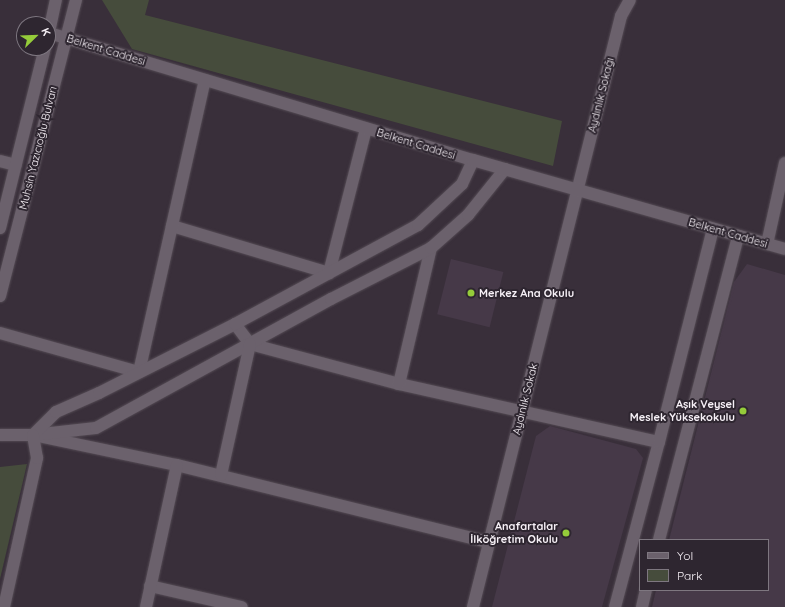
<!DOCTYPE html>
<html>
<head>
<meta charset="utf-8">
<style>
	body { margin:0 }
	#map { position:relative; width:785px; height:607px; overflow:hidden; background:#392f3a; font-family:Quicksand,sans-serif }
	div>[style] { position:absolute }
	[style*='--x'] { left:calc(var(--x)*1px); top:calc(var(--y)*1px); width:calc(var(--w)*1px); rotate:calc(var(--a)*1deg) }
	.built>* { inset:0; background:#463948; transform-origin:0 0 }
	.green>* { inset:0; background:#464c3c }
	.roads { filter:drop-shadow(0 0 1px #544b54) drop-shadow(0 0 1px #544b54) }
	.street>* { height:12px; margin:-6px; padding:0 6px; transform-origin:6px; border-radius:6px; background:#6b616c }
	.secondary>* { height:12px; margin:-6px; padding:0 6px; transform-origin:6px; border-radius:6px; background:#6b616c }
	.dots>* { width:11px; height:11px; translate:-50% -50%; box-sizing:border-box; border:2px solid #2e2630; border-radius:50% }
	span { translate:-50% -50%; white-space:nowrap; text-align:center; line-height:1.15; -webkit-text-stroke:4px #2e2630; paint-order:stroke }
	.street-label { font-size:11px; color:#f7f1f7 }
	.poi-label { font-size:11px; color:#f7f1f7; font-weight:700 }
	.left { translate:0 -50%; text-align:left }
	.right { translate:-100% -50%; text-align:right }
	.legend { position:absolute; left:639px; top:539px; width:130px; height:52px; box-sizing:border-box; background:#2e2630; border:1px solid #7e7780; margin:0; padding:5px 7px; list-style:none; font-size:12px; color:#f7f1f7 }
	.legend li { display:flex; align-items:center; gap:8px; height:20px }
	.legend b { width:20px; border:1px solid #7e7780 }
	.north { position:absolute; left:16px; top:16px; width:40px; height:40px; box-sizing:border-box; background:#2e2630; border:1px solid #7e7780; border-radius:50%; rotate:67deg; font-size:11px; font-weight:700; line-height:16px; text-align:center; color:#f7f1f7 }
	.north::after { content:''; display:block; margin:auto; width:14px; height:18px; background:#95cc3a; clip-path:polygon(50% 0,100% 100%,50% 72%,0 100%) }
</style>
</head>
<body>
<div id="map">
	<div class="built">
		<i style="left:451px;top:259px;width:54px;height:57px;rotate:14deg"></i>
		<i style="clip-path:polygon(747px 264px,785px 275px,785px 607px,652px 607px,656px 590px,768px 590px,768px 540px,669px 540px,734px 282px)"></i>
		<i style="clip-path:polygon(550px 426px,636px 449px,643px 458px,602px 607px,492px 607px,536px 436px)"></i>
	</div>
	<div class="green">
		<i style="clip-path:polygon(102px 0,149px 0,145px 15px,562px 121px,553px 166px,132px 49px)"></i>
		<i style="clip-path:polygon(27px 464px,0 579px,0 467px)"></i>
	</div>
	<div class="roads">
		<div class="street">
			<i style="--x:0;--y:161;--w:16;--a:14"></i>
			<i style="--x:172;--y:226;--w:164;--a:16.7"></i>
			<i style="--x:329;--y:273;--w:149;--a:-75.6"></i>
			<i style="--x:767;--y:244;--w:83;--a:-77.5"></i>
			<i style="--x:235;--y:324;--w:25;--a:53"></i>
			<i style="--x:250;--y:344;--w:154;--a:15"></i>
			<i style="--x:399;--y:384;--w:266;--a:12.6"></i>
			<i style="--x:0;--y:333;--w:144;--a:15.7"></i>
			<i style="--x:139;--y:372;--w:299;--a:-77.3"></i>
			<i style="--x:399;--y:384;--w:140;--a:-76.8"></i>
			<i style="--x:0;--y:435;--w:33;--a:0"></i>
			<i style="--x:33;--y:435;--w:147;--a:11.8"></i>
			<i style="--x:177;--y:465;--w:321;--a:13.9"></i>
			<i style="--x:33;--y:435;--w:63;--a:-6.3"></i>
			<i style="--x:96;--y:428;--w:268;--a:-28.8"></i>
			<i style="--x:331;--y:299;--w:112;--a:-27"></i>
			<i style="--x:431;--y:248;--w:50;--a:-41.7"></i>
			<i style="--x:468;--y:215;--w:59;--a:-51.2"></i>
			<i style="--x:33;--y:435;--w:33;--a:-45"></i>
			<i style="--x:56;--y:412;--w:47;--a:-23.8"></i>
			<i style="--x:99;--y:393;--w:153;--a:-26.9"></i>
			<i style="--x:235;--y:324;--w:208;--a:-28.4"></i>
			<i style="--x:418;--y:225;--w:60;--a:-43"></i>
			<i style="--x:462;--y:184;--w:26;--a:-65"></i>
			<i style="--x:221;--y:475;--w:134;--a:-77.5"></i>
			<i style="--x:150;--y:586;--w:94;--a:12.9"></i>
			<i style="--x:4;--y:607;--w:153;--a:-77.5"></i>
			<i style="--x:37;--y:458;--w:23;--a:-100"></i>
			<i style="--x:146;--y:607;--w:145;--a:-77.7"></i>
			<i style="--x:473;--y:607;--w:609;--a:-75.94"></i>
			<i style="--x:621;--y:16;--w:18;--a:-61"></i>
		</div>
		<div class="secondary">
			<i style="--x:49;--y:33;--w:443;--a:16.7"></i>
			<i style="--x:473;--y:160;--w:324;--a:15.9"></i>
			<i style="--x:48;--y:37;--w:38;--a:-78"></i>
			<i style="--x:0;--y:228;--w:186;--a:-76"></i>
			<i style="--x:0;--y:296;--w:306;--a:-75.6"></i>
			<i style="--x:659;--y:540;--w:314;--a:-75.4"></i>
			<i style="--x:615;--y:607;--w:171;--a:-75.1"></i>
			<i style="--x:659;--y:442;--w:220;--a:-75.8"></i>
			<i style="--x:642;--y:607;--w:17;--a:-77"></i>
		</div>
	</div>
	<div class="dots">
		<i style="left:471px;top:293px;background:#95cc3a"></i>
		<i style="left:743px;top:411px;background:#95cc3a"></i>
		<i style="left:566px;top:533px;background:#95cc3a"></i>
	</div>
	<div class="street-label">
		<span style="left:106px;top:50px;rotate:17deg">Belkent Caddesi</span>
		<span style="left:601px;top:95px;rotate:-76deg">Aydınlık Sokağı</span>
		<span style="left:416px;top:144px;rotate:17deg">Belkent Caddesi</span>
		<span style="left:38px;top:148px;rotate:-76deg">Muhsin Yazıcıoğlu Bulvarı</span>
		<span style="left:728px;top:233px;rotate:16deg">Belkent Caddesi</span>
		<span style="left:525px;top:399px;rotate:-76deg">Aydınlık Sokak</span>
	</div>
	<div class="poi-label">
		<span class="left" style="left:479px;top:293px">Merkez Ana Okulu</span>
		<span class="right" style="left:735px;top:411px">Aşık Veysel<br>Meslek Yüksekokulu</span>
		<span class="right" style="left:558px;top:533px">Anafartalar<br>İlköğretim Okulu</span>
	</div>
	<ul class="legend">
	<li><b style="height:5px;background:#6b616c"></b>Yol</li>
	<li><b style="height:11px;background:#464c3c"></b>Park</li>
	</ul>
	<div class="north">K</div>
</div>
</body>
</html>
